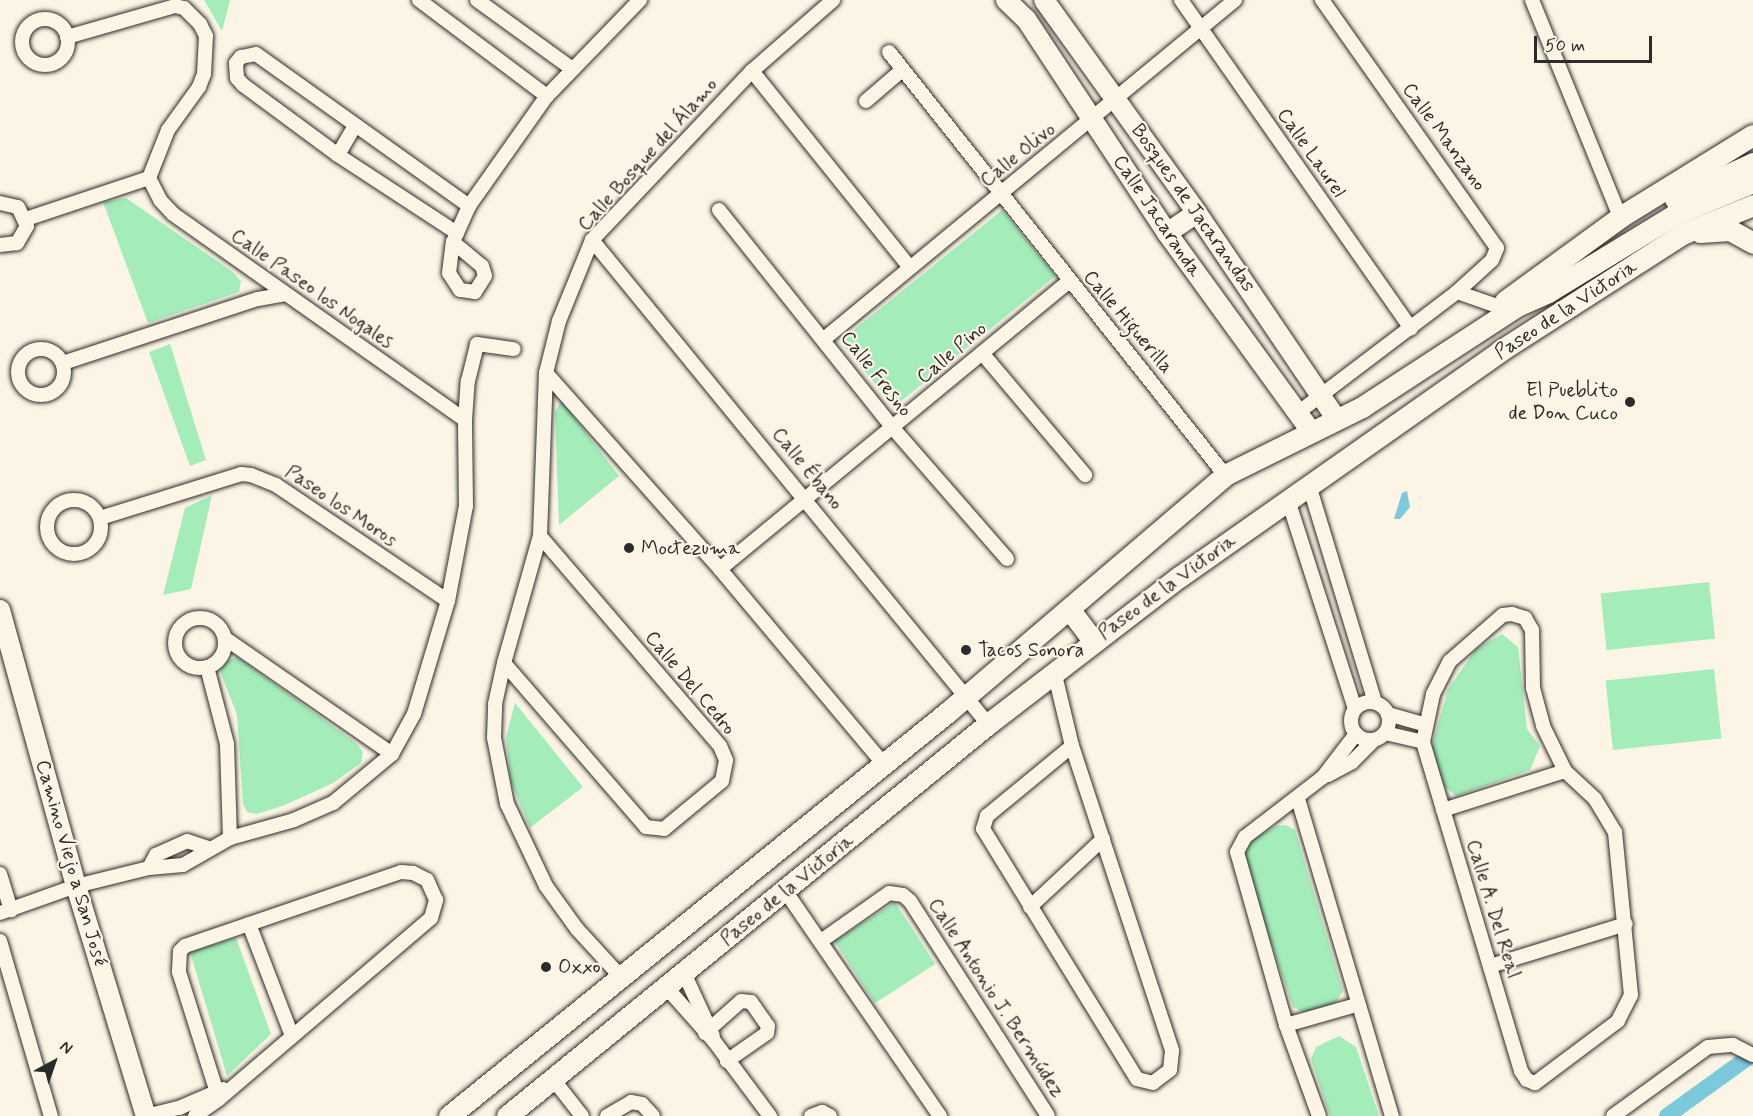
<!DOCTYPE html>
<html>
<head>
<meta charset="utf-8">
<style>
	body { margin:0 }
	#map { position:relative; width:1753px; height:1116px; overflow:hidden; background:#fcf5e5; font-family:Mynerve,sans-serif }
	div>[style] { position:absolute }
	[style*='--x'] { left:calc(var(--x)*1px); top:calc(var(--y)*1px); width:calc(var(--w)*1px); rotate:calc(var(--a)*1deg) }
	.green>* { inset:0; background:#a4ecba; transform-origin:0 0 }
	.water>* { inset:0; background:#7dc9dc }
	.canal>* { height:16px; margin:-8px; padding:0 8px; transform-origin:8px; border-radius:8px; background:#7dc9dc }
	.roads { filter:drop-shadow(0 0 2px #2b2b2b) drop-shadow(0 0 2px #2b2b2b) }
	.street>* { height:14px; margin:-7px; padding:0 7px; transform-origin:7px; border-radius:7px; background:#fcf5e5 }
	.street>.ring { margin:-7px; padding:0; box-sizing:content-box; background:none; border:14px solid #fcf5e5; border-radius:50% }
	.secondary>* { height:20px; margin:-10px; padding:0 10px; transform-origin:10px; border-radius:10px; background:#fcf5e5 }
	.primary>* { height:21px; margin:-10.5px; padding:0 10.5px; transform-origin:10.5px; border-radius:10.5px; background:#fcf5e5 }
	.dots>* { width:16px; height:16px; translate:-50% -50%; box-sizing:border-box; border:3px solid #fcf5e5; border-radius:50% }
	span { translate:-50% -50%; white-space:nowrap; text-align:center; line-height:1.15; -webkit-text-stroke:4.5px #fcf5e5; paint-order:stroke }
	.street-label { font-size:20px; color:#2b2b2b }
	.poi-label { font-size:20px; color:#2b2b2b }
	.right { translate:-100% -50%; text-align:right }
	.left { translate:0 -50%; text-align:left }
	.north { position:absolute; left:24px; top:1032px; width:60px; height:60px; -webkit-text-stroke:4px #fcf5e5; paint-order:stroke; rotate:40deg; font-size:16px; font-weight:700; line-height:24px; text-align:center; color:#2b2b2b }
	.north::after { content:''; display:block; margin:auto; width:21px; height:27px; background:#2b2b2b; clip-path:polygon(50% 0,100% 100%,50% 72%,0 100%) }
	.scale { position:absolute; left:1534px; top:36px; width:118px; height:27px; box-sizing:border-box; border:3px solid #2b2b2b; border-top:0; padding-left:8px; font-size:18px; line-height:21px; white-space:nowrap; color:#2b2b2b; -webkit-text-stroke:4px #fcf5e5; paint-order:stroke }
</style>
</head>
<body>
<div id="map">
	<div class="green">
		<i style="clip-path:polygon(204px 0,230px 0,222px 31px)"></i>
		<i style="clip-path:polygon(126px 198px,233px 272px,241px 281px,239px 292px,148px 323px,103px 202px)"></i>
		<i style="left:1002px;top:210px;width:85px;height:208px;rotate:51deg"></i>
		<i style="clip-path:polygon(170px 344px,206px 460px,190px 466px,149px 352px)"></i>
		<i style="clip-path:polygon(561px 400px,619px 476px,559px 525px,555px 413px)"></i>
		<i style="clip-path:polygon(212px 495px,191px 589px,163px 595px,185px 508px)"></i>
		<i style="left:1709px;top:582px;width:57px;height:109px;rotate:84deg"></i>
		<i style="clip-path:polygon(1502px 634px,1518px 647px,1527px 729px,1540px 746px,1530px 770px,1456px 796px,1442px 784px,1432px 746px,1448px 689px,1476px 649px)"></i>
		<i style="clip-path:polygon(237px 657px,356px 743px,363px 752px,361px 763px,333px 783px,285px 805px,257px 814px,247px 812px,243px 804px,237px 715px,220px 671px,226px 661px)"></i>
		<i style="left:1714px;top:669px;width:70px;height:109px;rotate:84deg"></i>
		<i style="clip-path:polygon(515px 703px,583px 787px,530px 828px,511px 782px,506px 737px)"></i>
		<i style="clip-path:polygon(1286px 825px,1295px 830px,1343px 991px,1336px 1002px,1319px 1014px,1308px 1014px,1293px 1007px,1241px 854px,1254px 839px,1276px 826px)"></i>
		<i style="left:895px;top:902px;width:74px;height:72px;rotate:57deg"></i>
		<i style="clip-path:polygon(236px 938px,271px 1034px,227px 1076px,190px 952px)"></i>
		<i style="clip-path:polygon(1339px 1036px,1356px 1047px,1379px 1116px,1330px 1116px,1311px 1059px,1316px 1047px)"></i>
	</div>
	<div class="water">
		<i style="clip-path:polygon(1407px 491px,1410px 507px,1400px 519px,1394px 519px,1402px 493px)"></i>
	</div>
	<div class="canal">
		<i style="--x:1667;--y:1116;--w:106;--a:-35.8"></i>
	</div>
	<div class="roads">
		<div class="street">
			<i style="--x:419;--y:0;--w:160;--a:36.9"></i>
			<i style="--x:477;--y:0;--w:116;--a:35.9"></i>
			<i style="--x:1181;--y:0;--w:401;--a:55"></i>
			<i style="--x:1532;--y:0;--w:234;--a:67.9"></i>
			<i class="ring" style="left:22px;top:19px;width:32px;height:32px"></i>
			<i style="--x:67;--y:37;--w:112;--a:-16"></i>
			<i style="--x:175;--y:6;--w:9;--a:13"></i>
			<i style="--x:184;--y:8;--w:23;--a:45"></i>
			<i style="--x:200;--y:24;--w:13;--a:63"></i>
			<i style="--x:206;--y:36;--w:38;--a:93"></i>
			<i style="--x:204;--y:74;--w:14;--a:111"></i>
			<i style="--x:199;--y:87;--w:53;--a:125.8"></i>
			<i style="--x:168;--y:130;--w:52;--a:111.6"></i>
			<i style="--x:889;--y:52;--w:540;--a:51.54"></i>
			<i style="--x:752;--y:71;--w:250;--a:51.2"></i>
			<i style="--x:866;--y:101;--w:48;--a:-40.7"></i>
			<i style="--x:338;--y:155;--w:34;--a:-60"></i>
			<i style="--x:149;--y:178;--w:25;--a:63"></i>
			<i style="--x:160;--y:200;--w:19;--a:47"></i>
			<i style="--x:173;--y:214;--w:357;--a:35.2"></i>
			<i style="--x:0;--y:203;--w:18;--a:13"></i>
			<i style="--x:18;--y:207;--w:21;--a:65"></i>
			<i style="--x:27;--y:226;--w:20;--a:120"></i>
			<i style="--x:17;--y:243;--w:17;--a:173"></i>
			<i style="--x:719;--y:210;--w:278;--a:51.4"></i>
			<i style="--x:892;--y:427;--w:175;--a:48.9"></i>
			<i style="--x:26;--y:219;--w:130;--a:-18.4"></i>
			<i style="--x:457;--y:233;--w:142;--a:-146.8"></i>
			<i style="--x:338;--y:155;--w:118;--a:-143.6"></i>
			<i style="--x:243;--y:85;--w:9;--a:-131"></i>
			<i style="--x:237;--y:78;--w:15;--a:-94"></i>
			<i style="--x:236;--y:63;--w:8;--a:-50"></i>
			<i style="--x:241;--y:57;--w:15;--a:-11"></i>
			<i style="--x:256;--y:54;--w:262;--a:35.5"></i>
			<i style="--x:592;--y:240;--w:625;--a:50.71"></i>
			<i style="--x:453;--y:242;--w:38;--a:40"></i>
			<i style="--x:482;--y:266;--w:10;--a:73"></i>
			<i style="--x:485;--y:276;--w:19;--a:122"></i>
			<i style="--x:475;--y:292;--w:15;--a:-172"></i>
			<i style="--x:460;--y:290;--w:20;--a:-123"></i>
			<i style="--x:449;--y:273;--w:31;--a:-83"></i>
			<i style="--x:453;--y:242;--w:39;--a:-66"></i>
			<i style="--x:469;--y:206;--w:135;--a:-54.7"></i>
			<i style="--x:547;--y:96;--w:134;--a:-45.9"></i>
			<i style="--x:1457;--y:292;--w:42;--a:19.3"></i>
			<i style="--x:824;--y:339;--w:533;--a:-39.52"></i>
			<i class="ring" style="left:18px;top:349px;width:32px;height:32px"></i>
			<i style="--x:982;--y:353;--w:160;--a:49.8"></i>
			<i style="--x:63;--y:363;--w:205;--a:-18.2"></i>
			<i style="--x:258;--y:299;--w:28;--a:-10"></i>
			<i style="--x:546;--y:373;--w:262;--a:48.4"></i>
			<i style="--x:720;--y:569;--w:253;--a:50"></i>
			<i style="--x:1299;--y:412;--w:198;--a:-37.2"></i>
			<i style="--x:1457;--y:292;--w:47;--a:-42.4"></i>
			<i style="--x:1492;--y:260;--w:13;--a:-67"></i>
			<i style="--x:1497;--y:248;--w:304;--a:-125.2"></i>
			<i style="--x:1309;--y:485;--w:227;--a:73.1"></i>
			<i class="ring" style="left:47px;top:500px;width:40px;height:40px"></i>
			<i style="--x:1288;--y:500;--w:219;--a:72.2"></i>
			<i style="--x:100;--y:518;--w:148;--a:-17.3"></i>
			<i style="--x:241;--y:474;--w:10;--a:6"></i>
			<i style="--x:251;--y:475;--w:27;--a:22"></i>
			<i style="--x:276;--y:485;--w:207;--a:34"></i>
			<i style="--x:720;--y:569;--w:452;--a:-39.5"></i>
			<i style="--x:1512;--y:614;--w:14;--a:17"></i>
			<i style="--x:1525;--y:618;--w:14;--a:60"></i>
			<i style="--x:1532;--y:630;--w:58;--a:89"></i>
			<i style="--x:1533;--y:688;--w:39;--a:75"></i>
			<i style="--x:1543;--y:726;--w:50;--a:63.9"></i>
			<i style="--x:1565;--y:771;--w:41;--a:43"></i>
			<i style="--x:1595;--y:799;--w:39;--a:59"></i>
			<i style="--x:1615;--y:832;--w:164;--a:84.4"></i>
			<i style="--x:1631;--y:995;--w:29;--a:117"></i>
			<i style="--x:1618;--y:1021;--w:104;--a:143.2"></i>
			<i style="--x:1535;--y:1083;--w:9;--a:-159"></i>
			<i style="--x:1527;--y:1080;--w:11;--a:-124"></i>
			<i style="--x:1521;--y:1071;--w:343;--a:-106.6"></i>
			<i style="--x:1423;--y:742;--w:49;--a:-78.2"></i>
			<i style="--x:1433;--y:694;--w:37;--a:-63"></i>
			<i style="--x:1450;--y:661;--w:70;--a:-41"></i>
			<i style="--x:1503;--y:615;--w:9;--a:-6"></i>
			<i class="ring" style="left:175px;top:618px;width:36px;height:36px"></i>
			<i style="--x:226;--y:639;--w:202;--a:34.7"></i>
			<i style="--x:504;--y:663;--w:217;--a:49.1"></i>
			<i style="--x:646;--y:827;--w:18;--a:6"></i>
			<i style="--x:664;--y:829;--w:75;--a:-39.6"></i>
			<i style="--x:722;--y:781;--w:21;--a:-79"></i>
			<i style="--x:726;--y:760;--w:15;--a:-113"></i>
			<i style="--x:720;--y:746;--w:277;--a:-130.6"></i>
			<i style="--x:207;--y:667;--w:80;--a:75.4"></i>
			<i style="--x:227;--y:744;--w:94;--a:88.2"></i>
			<i style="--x:1054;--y:671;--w:77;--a:76.5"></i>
			<i style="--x:1072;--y:746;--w:321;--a:71.8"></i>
			<i style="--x:1172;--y:1051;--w:19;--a:96"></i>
			<i style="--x:1170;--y:1070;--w:21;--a:143"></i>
			<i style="--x:1153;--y:1083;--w:16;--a:-166"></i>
			<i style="--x:1137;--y:1079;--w:294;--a:-121.6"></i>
			<i style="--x:983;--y:829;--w:14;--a:-73"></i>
			<i style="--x:987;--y:816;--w:110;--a:-39.5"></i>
			<i class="ring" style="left:1351px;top:702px;width:24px;height:24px"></i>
			<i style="--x:1388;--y:714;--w:40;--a:16"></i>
			<i style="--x:1385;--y:733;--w:39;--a:13"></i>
			<i style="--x:1328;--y:775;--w:27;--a:-28"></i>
			<i style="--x:1352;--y:762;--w:31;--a:-45"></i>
			<i style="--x:1298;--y:799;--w:331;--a:73.5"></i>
			<i style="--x:1443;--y:810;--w:128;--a:-17.7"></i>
			<i style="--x:149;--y:868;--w:15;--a:-62"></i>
			<i style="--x:156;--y:855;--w:34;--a:-24"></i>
			<i style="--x:187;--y:841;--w:22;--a:18"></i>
			<i style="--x:0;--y:874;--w:38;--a:73"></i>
			<i style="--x:786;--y:892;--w:272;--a:55.5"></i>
			<i style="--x:1030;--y:907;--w:100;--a:-43"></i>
			<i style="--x:0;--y:913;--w:81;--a:-19.6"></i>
			<i style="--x:76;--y:886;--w:75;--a:-13.9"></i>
			<i style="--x:149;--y:868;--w:34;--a:-5"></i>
			<i style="--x:183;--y:865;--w:54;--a:-29.9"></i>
			<i style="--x:230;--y:838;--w:66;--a:-15.7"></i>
			<i style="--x:294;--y:820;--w:43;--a:-23.6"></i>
			<i style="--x:333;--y:803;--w:77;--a:-39.7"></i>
			<i style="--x:392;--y:754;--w:46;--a:-61.2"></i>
			<i style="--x:414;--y:714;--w:118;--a:-73.3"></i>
			<i style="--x:448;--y:601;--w:97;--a:-79.3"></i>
			<i style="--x:466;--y:506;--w:86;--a:-90.7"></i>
			<i style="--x:465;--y:420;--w:39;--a:-86"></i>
			<i style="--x:468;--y:381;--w:38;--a:-76"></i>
			<i style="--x:477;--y:344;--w:37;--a:8"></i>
			<i style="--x:249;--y:924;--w:120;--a:69"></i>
			<i style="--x:0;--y:941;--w:182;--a:73.8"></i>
			<i style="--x:821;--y:941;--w:83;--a:-35.2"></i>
			<i style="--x:889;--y:893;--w:14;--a:8"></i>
			<i style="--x:903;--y:895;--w:9;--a:41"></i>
			<i style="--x:910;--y:901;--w:255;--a:57.3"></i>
			<i style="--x:1490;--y:966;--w:142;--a:-17.2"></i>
			<i style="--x:684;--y:973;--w:69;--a:65.3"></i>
			<i style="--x:621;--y:977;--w:65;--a:-132.5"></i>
			<i style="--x:577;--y:929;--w:53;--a:-125.8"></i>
			<i style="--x:546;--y:886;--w:91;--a:-115.4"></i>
			<i style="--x:507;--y:804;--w:67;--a:-101.1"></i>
			<i style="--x:494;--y:738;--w:34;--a:-88"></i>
			<i style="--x:495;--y:704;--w:42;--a:-77.6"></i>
			<i style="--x:504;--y:663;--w:132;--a:-74.2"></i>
			<i style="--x:540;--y:536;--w:163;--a:-87.9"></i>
			<i style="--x:546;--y:373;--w:54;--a:-76"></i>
			<i style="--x:559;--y:321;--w:87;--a:-67.8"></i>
			<i style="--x:592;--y:240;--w:233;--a:-46.6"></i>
			<i style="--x:752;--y:71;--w:108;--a:-41.2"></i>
			<i style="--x:666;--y:987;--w:72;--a:48.4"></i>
			<i style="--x:714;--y:1041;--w:94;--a:53.3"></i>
			<i style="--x:1286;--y:1025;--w:73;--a:-15.9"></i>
			<i style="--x:705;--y:1033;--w:48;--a:-41.6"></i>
			<i style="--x:741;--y:1001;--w:10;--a:6"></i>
			<i style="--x:751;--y:1002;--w:29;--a:55"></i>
			<i style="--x:768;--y:1026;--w:7;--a:98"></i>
			<i style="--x:767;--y:1033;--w:49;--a:145"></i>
			<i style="--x:553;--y:1079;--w:47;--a:51.9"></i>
			<i style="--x:146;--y:1116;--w:34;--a:-14"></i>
			<i style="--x:179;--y:1108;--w:48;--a:-23.4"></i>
			<i style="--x:195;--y:1116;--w:29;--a:-35"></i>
			<i style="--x:219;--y:1099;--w:279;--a:-40.5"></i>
			<i style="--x:431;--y:918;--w:19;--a:-74"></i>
			<i style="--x:436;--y:900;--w:22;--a:-114"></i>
			<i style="--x:427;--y:880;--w:16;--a:-153"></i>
			<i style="--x:413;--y:873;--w:12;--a:-175"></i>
			<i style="--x:401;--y:872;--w:228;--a:161.1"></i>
			<i style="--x:185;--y:946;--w:7;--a:135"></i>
			<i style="--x:180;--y:951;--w:21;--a:93"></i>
			<i style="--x:179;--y:972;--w:133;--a:72.5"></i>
			<i style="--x:607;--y:1116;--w:28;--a:-30"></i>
			<i style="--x:631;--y:1102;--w:11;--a:10"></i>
			<i style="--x:642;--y:1104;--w:16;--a:47"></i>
			<i style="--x:811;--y:1116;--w:12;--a:-20"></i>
			<i style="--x:822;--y:1112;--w:9;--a:27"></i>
			<i style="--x:1319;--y:1116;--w:97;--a:-109.9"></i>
			<i style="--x:1286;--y:1025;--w:180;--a:-105.8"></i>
			<i style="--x:1237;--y:852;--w:17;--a:-62"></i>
			<i style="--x:1245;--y:837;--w:98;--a:-37.6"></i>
			<i style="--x:1323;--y:777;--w:54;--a:-52.5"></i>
			<i style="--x:1613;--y:1116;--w:117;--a:-36"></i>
			<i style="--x:1708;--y:1047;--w:25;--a:-5"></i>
			<i style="--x:1733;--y:1045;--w:22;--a:27"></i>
		</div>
		<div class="secondary">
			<i style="--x:1006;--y:0;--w:28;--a:44"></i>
			<i style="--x:1026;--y:19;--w:256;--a:56.6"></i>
			<i style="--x:1167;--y:233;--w:245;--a:54"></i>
			<i style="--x:1044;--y:0;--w:262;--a:54.3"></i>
			<i style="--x:1197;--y:213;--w:250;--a:55.9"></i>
			<i style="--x:1167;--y:233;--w:36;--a:-34"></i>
			<i style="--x:0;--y:610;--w:286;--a:74.6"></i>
			<i style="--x:76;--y:886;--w:240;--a:73.1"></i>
		</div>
		<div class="primary">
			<i style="--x:1675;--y:199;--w:86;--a:-24.8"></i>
			<i style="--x:1700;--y:232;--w:30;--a:-4"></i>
			<i style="--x:1730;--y:230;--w:26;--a:29"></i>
			<i style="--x:1505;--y:301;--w:142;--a:-36.1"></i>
			<i style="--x:1620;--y:217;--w:156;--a:-31.7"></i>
			<i style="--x:1070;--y:610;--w:39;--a:53"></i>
			<i style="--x:449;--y:1116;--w:643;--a:-39.01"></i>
			<i style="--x:949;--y:711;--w:363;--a:-40.5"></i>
			<i style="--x:1225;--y:475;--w:153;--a:-26.4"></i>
			<i style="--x:1362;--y:407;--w:185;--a:-33.1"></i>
			<i style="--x:1517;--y:306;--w:34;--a:-24"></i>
			<i style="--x:1548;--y:292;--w:148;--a:-31.4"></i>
			<i style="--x:1674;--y:215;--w:86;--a:-22.7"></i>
			<i style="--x:507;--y:1116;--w:621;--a:-39.18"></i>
			<i style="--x:988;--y:724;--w:241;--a:-37.6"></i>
			<i style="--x:1179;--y:577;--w:393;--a:-35.1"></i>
			<i style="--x:1500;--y:351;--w:216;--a:-32.7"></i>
			<i style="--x:1682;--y:234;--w:77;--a:-22.2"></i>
		</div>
	</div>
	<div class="dots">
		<i style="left:1630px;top:402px;background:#2b2b2b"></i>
		<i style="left:629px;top:548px;background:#2b2b2b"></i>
		<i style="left:966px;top:650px;background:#2b2b2b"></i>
		<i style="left:546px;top:967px;background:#2b2b2b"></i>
	</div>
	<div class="street-label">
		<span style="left:1444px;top:137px;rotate:54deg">Calle Manzano</span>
		<span style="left:1311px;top:153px;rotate:55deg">Calle Laurel</span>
		<span style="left:648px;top:155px;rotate:-48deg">Calle Bosque del Álamo</span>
		<span style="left:1018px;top:155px;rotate:-39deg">Calle Olivo</span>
		<span style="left:1193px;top:208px;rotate:55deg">Bosques de Jacarandas</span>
		<span style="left:1157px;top:216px;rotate:56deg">Calle Jacaranda</span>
		<span style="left:312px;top:289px;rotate:35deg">Calle Paseo los Nogales</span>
		<span style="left:1566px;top:310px;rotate:-33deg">Paseo de la Victoria</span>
		<span style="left:1128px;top:322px;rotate:50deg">Calle Higuerilla</span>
		<span style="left:952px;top:353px;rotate:-40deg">Calle Pino</span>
		<span style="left:876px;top:374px;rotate:52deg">Calle Fresno</span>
		<span style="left:807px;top:469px;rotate:51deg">Calle Ébano</span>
		<span style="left:341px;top:506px;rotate:34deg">Paseo los Moros</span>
		<span style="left:1167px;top:587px;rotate:-36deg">Paseo de la Victoria</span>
		<span style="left:690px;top:683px;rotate:50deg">Calle Del Cedro</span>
		<span style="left:71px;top:863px;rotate:74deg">Camino Viejo a San José</span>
		<span style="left:787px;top:890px;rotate:-39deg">Paseo de la Victoria</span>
		<span style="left:1493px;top:909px;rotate:73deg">Calle A. Del Real</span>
		<span style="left:996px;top:998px;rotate:57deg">Calle Antonio J. Bermúdez</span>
	</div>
	<div class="poi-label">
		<span class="right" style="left:1618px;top:402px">El Pueblito<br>de Don Cuco</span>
		<span class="left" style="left:641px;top:548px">Moctezuma</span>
		<span class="left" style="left:978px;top:650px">Tacos Sonora</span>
		<span class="left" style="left:558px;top:967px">Oxxo</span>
	</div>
	<div class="north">N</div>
	<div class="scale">50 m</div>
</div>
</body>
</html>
